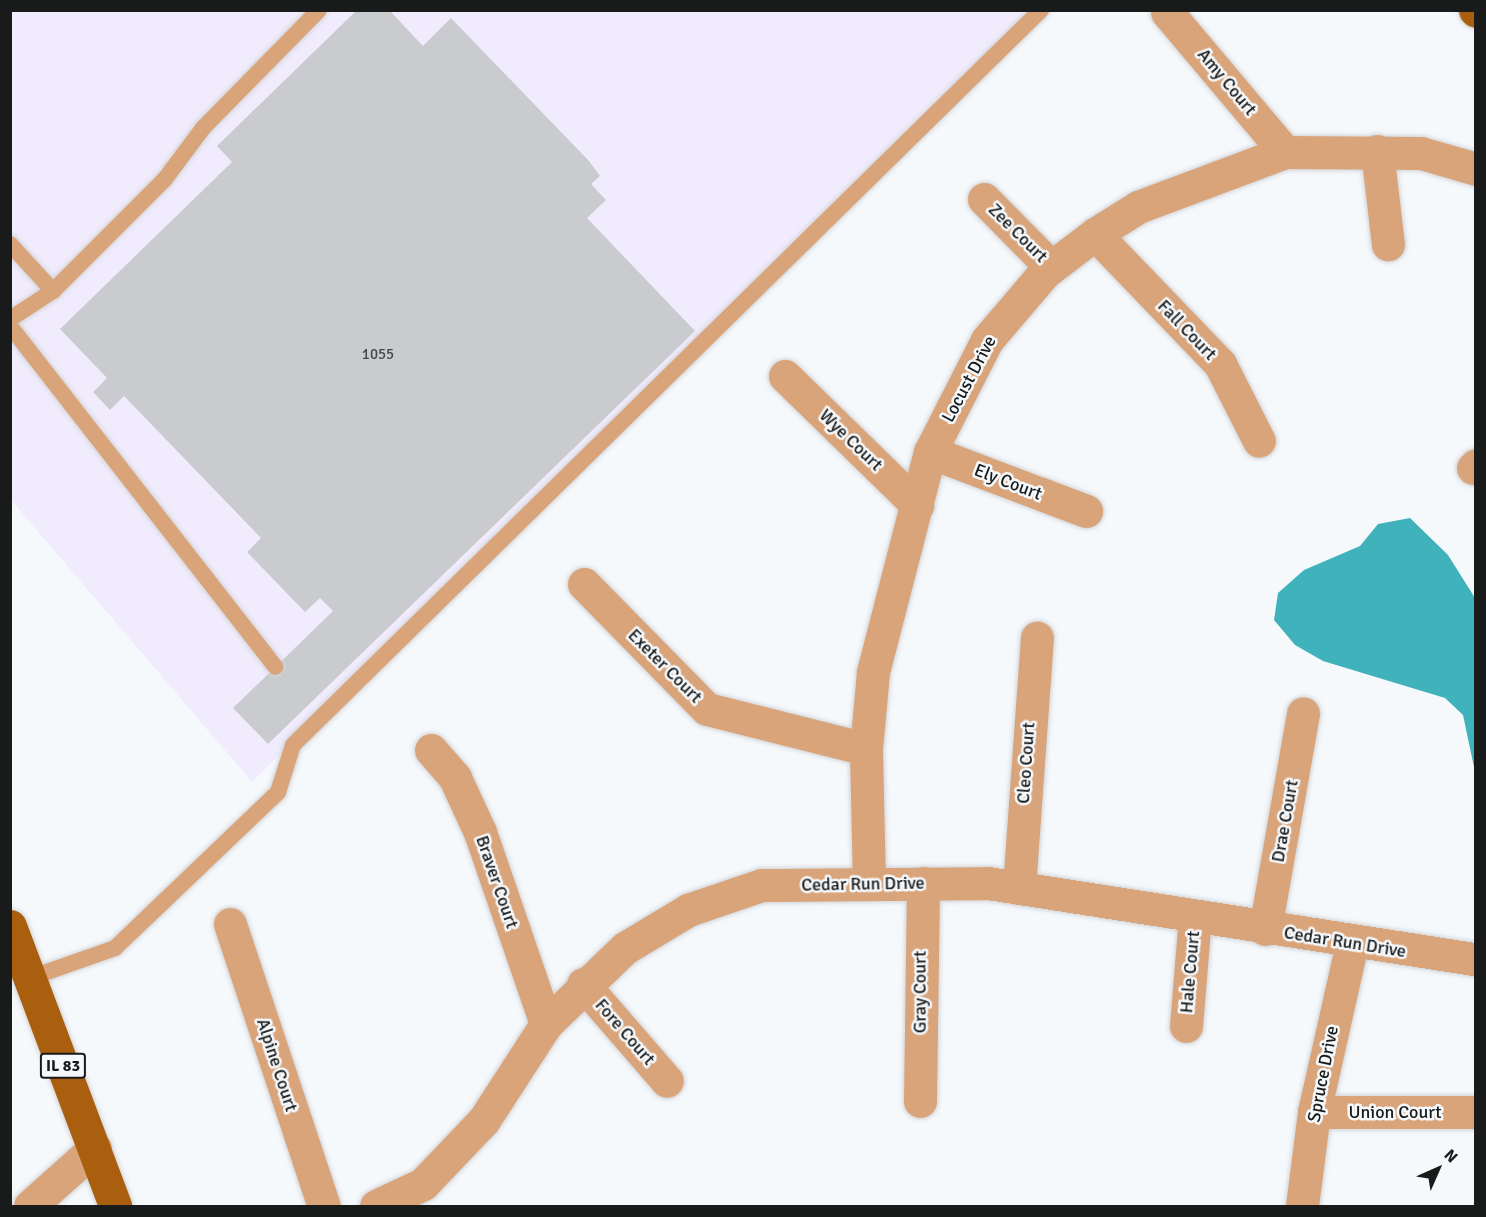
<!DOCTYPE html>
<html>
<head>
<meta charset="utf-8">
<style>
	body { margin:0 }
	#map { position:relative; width:1486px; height:1217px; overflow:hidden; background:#f6f9fc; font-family:Signika,sans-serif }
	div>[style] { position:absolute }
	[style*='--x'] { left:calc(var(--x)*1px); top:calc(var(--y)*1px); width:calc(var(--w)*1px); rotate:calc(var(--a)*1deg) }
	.commercial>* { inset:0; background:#f1ecfd }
	.water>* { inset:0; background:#40b2bb }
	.building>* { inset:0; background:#cacbce }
	.roads { filter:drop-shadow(0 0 2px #d3d5d8) drop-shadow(0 0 2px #d3d5d8) }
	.service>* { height:16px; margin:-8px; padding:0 8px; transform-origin:8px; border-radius:8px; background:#d9a47a }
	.minor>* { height:33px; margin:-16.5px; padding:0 16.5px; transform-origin:16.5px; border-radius:16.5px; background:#d9a47a }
	.primary>* { height:33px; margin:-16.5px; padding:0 16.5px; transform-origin:16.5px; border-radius:16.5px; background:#aa5f0f }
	span { translate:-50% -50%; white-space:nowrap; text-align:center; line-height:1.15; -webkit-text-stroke:5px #f6f9fc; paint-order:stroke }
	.number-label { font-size:15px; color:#454647 }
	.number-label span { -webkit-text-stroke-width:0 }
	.shield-label span { padding:2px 4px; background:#f6f9fc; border:2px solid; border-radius:4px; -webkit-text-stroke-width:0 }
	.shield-label { font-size:16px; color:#191a1a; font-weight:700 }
	.street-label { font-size:18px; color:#191a1a }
	.frame { position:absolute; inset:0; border:12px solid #191a1a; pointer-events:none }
	.north { position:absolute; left:1408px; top:1139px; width:60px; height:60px; -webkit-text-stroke:4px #f6f9fc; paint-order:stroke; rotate:45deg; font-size:16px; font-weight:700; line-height:24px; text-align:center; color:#191a1a }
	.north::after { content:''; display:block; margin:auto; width:21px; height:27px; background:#191a1a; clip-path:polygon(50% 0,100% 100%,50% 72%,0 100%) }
</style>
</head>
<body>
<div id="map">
	<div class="commercial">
		<i style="clip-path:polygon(10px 11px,1038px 11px,252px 782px,11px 500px)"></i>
	</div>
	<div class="water">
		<i style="clip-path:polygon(1410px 518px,1448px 555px,1475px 598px,1475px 772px,1463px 715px,1445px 698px,1323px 661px,1295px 645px,1274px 620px,1278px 593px,1304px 570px,1360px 546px,1378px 524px)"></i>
	</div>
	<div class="building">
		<i style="clip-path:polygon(357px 10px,389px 10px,423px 46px,451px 18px,589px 161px,600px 176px,591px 184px,606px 200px,587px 218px,695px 331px,268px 744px,233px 708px,333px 611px,320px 598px,305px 612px,247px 552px,261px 538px,124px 396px,110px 410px,93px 392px,107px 378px,60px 329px,232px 162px,217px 146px)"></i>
	</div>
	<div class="roads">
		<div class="service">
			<i style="--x:10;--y:244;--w:64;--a:47.5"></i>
			<i style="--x:10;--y:319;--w:51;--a:-33.1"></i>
			<i style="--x:53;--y:291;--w:158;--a:-45"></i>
			<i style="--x:165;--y:179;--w:64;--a:-53.3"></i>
			<i style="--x:203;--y:128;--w:165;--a:-45.5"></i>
			<i style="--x:10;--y:326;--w:432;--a:52.1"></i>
			<i style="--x:27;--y:979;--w:93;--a:-19.4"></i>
			<i style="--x:115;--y:948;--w:226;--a:-43.7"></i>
			<i style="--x:278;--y:792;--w:49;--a:-72.3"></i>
			<i style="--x:293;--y:745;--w:1049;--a:-44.5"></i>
		</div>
		<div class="minor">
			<i style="--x:1167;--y:12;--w:183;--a:49.9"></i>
			<i style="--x:1377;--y:151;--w:94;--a:83.3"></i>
			<i style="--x:984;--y:199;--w:95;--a:45.4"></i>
			<i style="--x:1095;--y:234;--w:180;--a:46.1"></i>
			<i style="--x:1220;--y:364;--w:86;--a:63.1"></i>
			<i style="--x:785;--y:376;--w:185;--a:44.3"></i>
			<i style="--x:930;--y:452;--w:167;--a:20.7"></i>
			<i style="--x:1473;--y:468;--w:4;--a:-45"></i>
			<i style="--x:584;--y:584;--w:175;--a:45.5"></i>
			<i style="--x:707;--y:709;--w:164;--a:14.1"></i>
			<i style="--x:431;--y:750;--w:37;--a:49"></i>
			<i style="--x:455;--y:778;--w:60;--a:65.2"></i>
			<i style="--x:480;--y:832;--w:203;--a:71"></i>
			<i style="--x:869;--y:884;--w:135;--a:-91.3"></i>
			<i style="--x:866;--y:749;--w:77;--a:-84.8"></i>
			<i style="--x:873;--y:672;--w:227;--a:-75.5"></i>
			<i style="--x:930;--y:452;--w:126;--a:-63"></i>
			<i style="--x:987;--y:340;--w:89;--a:-49.5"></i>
			<i style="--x:1045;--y:272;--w:63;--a:-37.2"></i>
			<i style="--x:1095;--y:234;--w:51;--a:-32.1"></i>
			<i style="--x:1138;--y:207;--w:157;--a:-20.5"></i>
			<i style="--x:1285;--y:152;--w:136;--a:0.4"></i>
			<i style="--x:1421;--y:153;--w:57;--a:16.2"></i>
			<i style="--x:1019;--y:888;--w:251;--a:-85.9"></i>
			<i style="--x:230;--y:924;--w:297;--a:71.6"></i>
			<i style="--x:1265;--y:929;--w:219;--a:-80"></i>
			<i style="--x:583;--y:984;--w:128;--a:49.1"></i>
			<i style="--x:1186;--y:1026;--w:109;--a:-85.3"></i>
			<i style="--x:920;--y:1101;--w:218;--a:-89.2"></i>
			<i style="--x:1314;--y:1112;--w:162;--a:0"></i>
			<i style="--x:30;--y:1206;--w:87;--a:-41.7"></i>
			<i style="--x:376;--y:1206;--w:52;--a:-25.1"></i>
			<i style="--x:423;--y:1184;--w:88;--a:-46.4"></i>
			<i style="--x:484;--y:1120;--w:114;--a:-57.1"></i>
			<i style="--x:546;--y:1024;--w:110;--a:-43.9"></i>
			<i style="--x:625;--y:948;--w:74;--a:-31.1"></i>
			<i style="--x:688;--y:910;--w:78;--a:-18.7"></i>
			<i style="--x:762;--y:885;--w:226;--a:-0.5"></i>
			<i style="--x:988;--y:883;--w:494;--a:8.9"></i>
			<i style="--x:1302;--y:1206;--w:95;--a:-82.7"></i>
			<i style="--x:1314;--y:1112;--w:173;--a:-77.3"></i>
		</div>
		<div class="primary">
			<i style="--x:1475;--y:10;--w:1;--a:45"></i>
			<i style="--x:10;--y:926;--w:299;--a:69.4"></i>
		</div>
	</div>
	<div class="number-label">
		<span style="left:378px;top:355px">1055</span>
	</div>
	<div class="shield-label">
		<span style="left:63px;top:1066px">IL 83</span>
	</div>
	<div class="street-label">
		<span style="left:1227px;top:82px;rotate:50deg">Amy Court</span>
		<span style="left:1018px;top:233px;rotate:45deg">Zee Court</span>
		<span style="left:1187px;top:330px;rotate:46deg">Fall Court</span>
		<span style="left:969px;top:379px;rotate:-62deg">Locust Drive</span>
		<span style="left:851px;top:440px;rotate:44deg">Wye Court</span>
		<span style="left:1008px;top:482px;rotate:21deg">Ely Court</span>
		<span style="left:665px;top:666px;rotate:45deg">Exeter Court</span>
		<span style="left:1026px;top:763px;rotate:-86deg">Cleo Court</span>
		<span style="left:1285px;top:821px;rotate:-80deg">Drae Court</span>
		<span style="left:497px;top:882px;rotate:71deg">Braver Court</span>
		<span style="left:863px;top:884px;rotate:-1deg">Cedar Run Drive</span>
		<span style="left:1345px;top:942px;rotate:9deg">Cedar Run Drive</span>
		<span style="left:1190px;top:972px;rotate:-85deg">Hale Court</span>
		<span style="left:920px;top:992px;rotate:-90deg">Gray Court</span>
		<span style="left:625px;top:1032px;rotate:49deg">Fore Court</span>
		<span style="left:277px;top:1065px;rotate:72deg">Alpine Court</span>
		<span style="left:1323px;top:1074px;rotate:-79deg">Spruce Drive</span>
		<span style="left:1395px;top:1112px">Union Court</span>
	</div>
	<div class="frame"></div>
	<div class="north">N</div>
</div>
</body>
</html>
